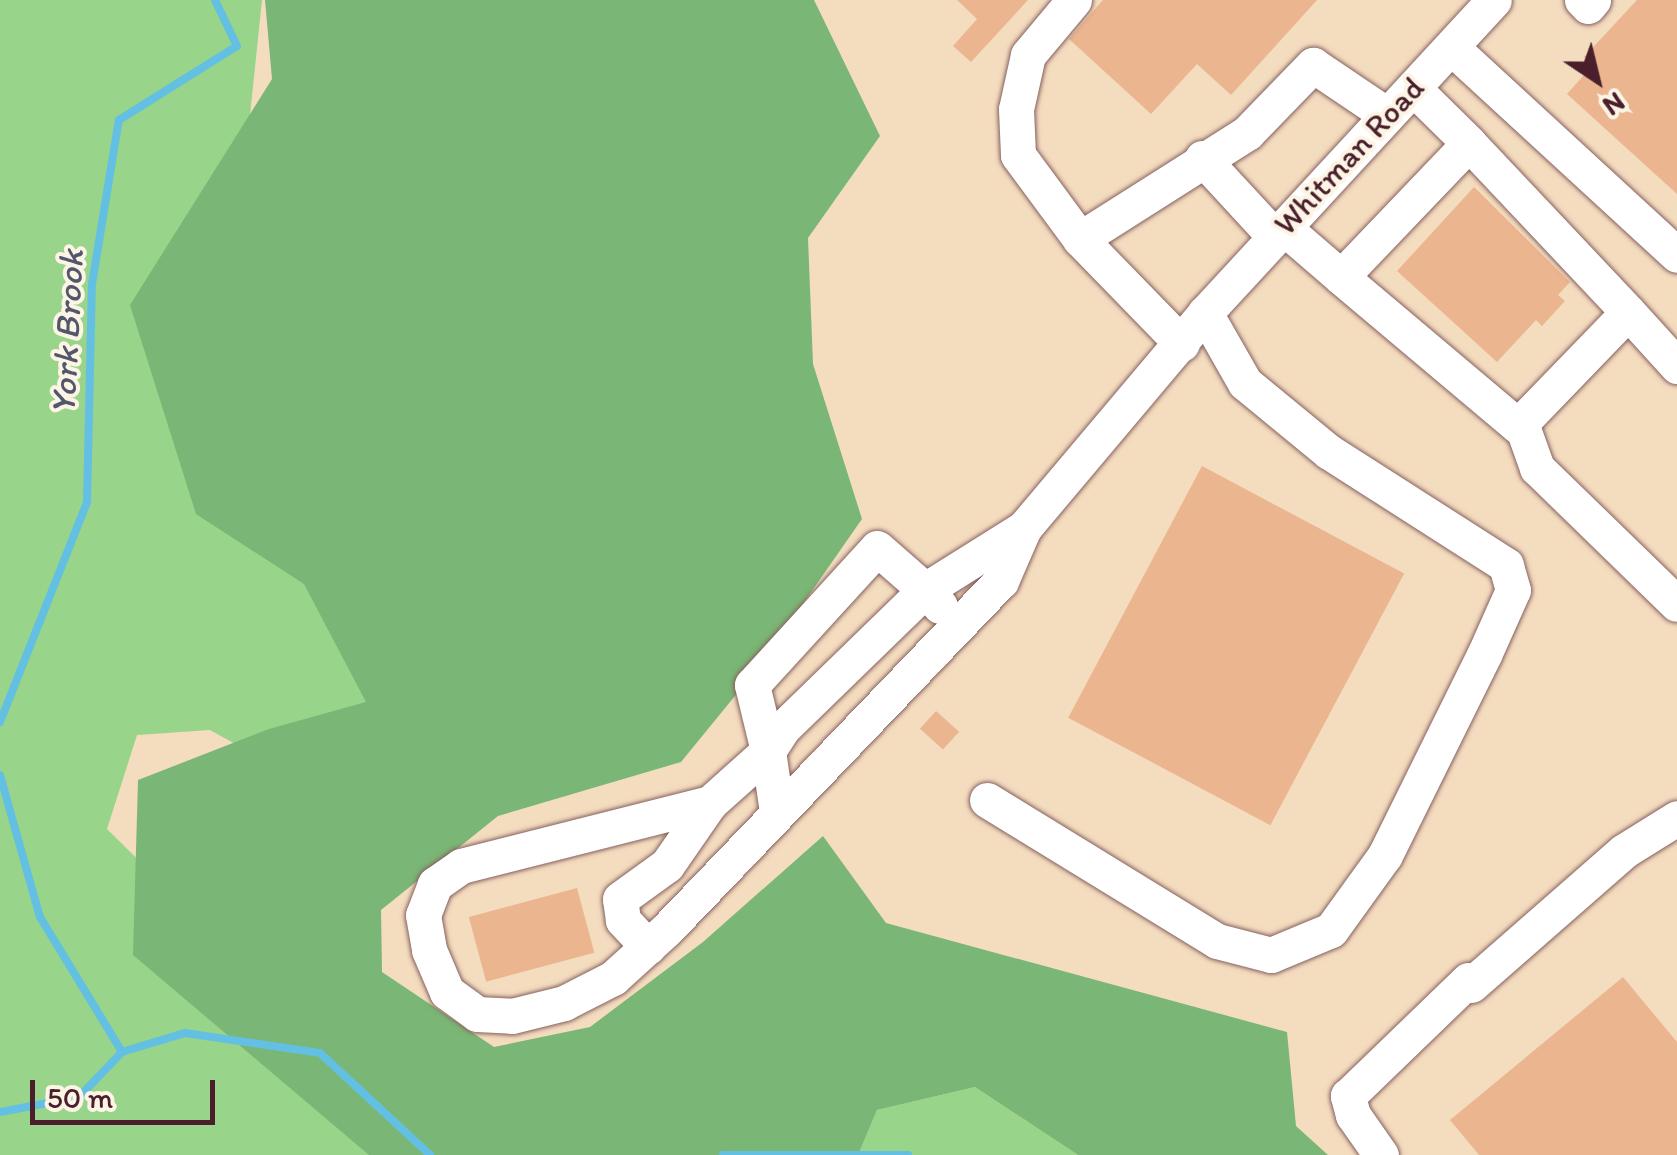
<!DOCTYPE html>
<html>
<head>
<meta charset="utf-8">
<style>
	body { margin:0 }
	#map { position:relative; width:1677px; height:1155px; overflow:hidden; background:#f4dcbf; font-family:Itim,sans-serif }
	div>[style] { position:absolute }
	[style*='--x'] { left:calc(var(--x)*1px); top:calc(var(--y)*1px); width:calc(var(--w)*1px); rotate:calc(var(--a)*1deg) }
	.green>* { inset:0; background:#98d489 }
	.forest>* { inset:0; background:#7ab675 }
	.stream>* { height:8px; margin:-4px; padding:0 4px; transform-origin:4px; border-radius:4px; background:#64c0e2 }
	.building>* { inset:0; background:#ebb58f; transform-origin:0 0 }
	.roads { filter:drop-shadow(0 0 2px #86615f) drop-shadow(0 0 2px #86615f) }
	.minor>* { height:35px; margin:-17.5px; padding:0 17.5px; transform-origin:17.5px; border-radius:17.5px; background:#fff }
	span { translate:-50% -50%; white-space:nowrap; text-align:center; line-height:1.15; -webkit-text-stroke:8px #fcf5e5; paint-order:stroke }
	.street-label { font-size:32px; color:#4a1f2b }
	.water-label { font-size:35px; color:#53576b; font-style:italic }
	.north { position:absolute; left:1547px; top:30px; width:100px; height:100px; -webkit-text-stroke:8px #fcf5e5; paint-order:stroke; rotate:145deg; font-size:28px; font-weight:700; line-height:40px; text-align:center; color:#4a1f2b }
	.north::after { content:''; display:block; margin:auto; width:35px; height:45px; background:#4a1f2b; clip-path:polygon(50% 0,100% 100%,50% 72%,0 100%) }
	.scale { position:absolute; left:30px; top:1080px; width:185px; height:45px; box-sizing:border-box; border:5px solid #4a1f2b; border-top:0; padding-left:12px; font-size:30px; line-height:35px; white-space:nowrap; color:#4a1f2b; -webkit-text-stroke:8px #fcf5e5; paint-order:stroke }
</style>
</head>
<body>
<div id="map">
	<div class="green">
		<i style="clip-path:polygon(0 0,262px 0,245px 163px,439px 588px,316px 789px,210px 730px,137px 735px,107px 829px,205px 926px,587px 1155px,0 1155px)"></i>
		<i style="clip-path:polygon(975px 1087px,1078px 1155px,858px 1155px,877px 1110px)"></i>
	</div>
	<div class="forest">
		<i style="clip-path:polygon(265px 0,814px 0,880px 136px,808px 238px,813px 364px,862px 519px,761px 664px,681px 762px,498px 816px,381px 910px,382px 972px,494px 1047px,590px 1027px,703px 942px,823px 836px,886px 923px,1287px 1032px,1296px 1126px,1328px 1155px,1078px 1155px,975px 1087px,877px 1110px,858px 1155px,369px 1155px,133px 955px,138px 780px,269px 729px,366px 702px,304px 584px,196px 514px,130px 305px,272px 79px)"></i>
	</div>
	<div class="stream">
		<i style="--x:0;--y:722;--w:237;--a:-68.4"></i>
		<i style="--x:87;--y:502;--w:218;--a:-88.7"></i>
		<i style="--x:92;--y:284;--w:166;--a:-80.7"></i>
		<i style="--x:119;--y:120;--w:139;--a:-32.1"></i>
		<i style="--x:237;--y:46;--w:51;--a:-115.6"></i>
		<i style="--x:0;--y:775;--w:148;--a:74.3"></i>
		<i style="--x:40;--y:917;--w:158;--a:58.7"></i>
		<i style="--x:0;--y:1112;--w:80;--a:-10.8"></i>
		<i style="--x:79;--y:1097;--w:62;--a:-46.3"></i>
		<i style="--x:122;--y:1052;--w:66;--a:-16.8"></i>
		<i style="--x:185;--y:1033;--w:136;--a:8.4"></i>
		<i style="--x:320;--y:1053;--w:150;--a:42.8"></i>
		<i style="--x:723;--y:1155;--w:185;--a:0"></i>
	</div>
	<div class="building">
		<i style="clip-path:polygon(957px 0,1028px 0,971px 62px,953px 46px,977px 19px)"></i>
		<i style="clip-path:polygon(1103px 0,1317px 0,1231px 95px,1197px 64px,1151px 114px,1069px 39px)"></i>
		<i style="clip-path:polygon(1637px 0,1677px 0,1677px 194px,1567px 94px,1593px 65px,1584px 57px)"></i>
		<i style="clip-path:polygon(1474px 187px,1570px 282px,1558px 295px,1565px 301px,1542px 326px,1536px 320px,1497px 362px,1397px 271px)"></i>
		<i style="left:1202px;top:466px;width:229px;height:285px;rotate:28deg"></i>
		<i style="left:936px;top:711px;width:31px;height:24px;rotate:42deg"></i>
		<i style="left:577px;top:888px;width:67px;height:112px;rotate:75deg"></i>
		<i style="clip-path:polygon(1623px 977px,1677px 1042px,1677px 1155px,1479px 1155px,1450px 1120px)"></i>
	</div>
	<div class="roads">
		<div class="minor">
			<i style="--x:1074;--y:0;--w:72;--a:129.9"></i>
			<i style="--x:1028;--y:55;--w:55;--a:102.5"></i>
			<i style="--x:1016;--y:109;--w:46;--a:87.5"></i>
			<i style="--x:1018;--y:155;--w:104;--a:53.6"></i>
			<i style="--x:1080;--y:239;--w:198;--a:-32.4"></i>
			<i style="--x:1247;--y:133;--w:95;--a:-45.9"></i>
			<i style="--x:1313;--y:65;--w:89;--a:34"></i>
			<i style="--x:1582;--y:0;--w:8;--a:45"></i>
			<i style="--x:1588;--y:6;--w:8;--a:-50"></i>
			<i style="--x:1451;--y:47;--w:307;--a:42.6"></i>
			<i style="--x:1202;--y:158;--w:106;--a:47.3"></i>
			<i style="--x:1283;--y:227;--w:77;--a:40.8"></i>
			<i style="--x:1341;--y:277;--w:185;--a:-46.3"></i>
			<i style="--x:1469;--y:143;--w:78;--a:-135.5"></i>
			<i style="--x:1080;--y:239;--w:146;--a:45.8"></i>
			<i style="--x:1341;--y:277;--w:231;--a:40.1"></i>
			<i style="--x:1518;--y:426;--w:158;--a:-46"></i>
			<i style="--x:1628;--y:312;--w:232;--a:-133.3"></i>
			<i style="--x:1628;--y:312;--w:73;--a:47.8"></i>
			<i style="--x:1521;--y:423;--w:48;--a:70.4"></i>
			<i style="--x:1537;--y:468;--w:195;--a:44.2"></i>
			<i style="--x:877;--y:548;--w:64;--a:41.2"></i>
			<i style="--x:925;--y:590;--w:198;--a:135.8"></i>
			<i style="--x:783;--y:728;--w:27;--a:123"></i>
			<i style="--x:768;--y:751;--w:68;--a:-103.6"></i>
			<i style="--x:752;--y:685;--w:185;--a:-47.6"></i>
			<i style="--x:940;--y:606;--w:22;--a:-133"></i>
			<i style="--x:925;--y:590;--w:117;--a:-32.1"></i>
			<i style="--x:987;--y:800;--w:270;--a:31.5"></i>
			<i style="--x:1217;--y:941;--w:56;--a:14.5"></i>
			<i style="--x:1271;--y:955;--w:65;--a:-22.6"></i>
			<i style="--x:1331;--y:930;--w:92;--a:-54.2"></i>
			<i style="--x:1385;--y:855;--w:223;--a:-63.7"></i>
			<i style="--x:1484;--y:655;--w:71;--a:-66"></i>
			<i style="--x:1513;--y:590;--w:26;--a:-106"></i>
			<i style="--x:1506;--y:565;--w:210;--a:-147.4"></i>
			<i style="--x:1329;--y:452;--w:109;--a:-140.6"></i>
			<i style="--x:1245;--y:383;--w:81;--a:-119.7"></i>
			<i style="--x:777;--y:812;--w:62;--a:-98.4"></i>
			<i style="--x:768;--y:751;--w:78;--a:138.1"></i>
			<i style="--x:710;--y:803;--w:257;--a:165.8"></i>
			<i style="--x:461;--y:866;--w:32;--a:145"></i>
			<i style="--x:435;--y:884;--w:33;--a:111"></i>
			<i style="--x:423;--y:915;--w:36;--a:80"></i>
			<i style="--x:429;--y:950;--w:46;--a:66.8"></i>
			<i style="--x:447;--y:992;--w:37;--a:36"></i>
			<i style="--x:477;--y:1014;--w:35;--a:3"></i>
			<i style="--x:512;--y:1016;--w:54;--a:-14"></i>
			<i style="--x:564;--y:1003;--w:55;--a:-27"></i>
			<i style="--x:613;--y:978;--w:72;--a:-42.2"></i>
			<i style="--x:666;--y:930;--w:484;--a:-46.2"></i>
			<i style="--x:1001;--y:581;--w:58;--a:-66.5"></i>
			<i style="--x:1024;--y:528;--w:281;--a:-49.9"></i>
			<i style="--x:1205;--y:313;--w:426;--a:-47.3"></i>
			<i style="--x:648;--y:947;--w:37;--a:-133"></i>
			<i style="--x:623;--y:920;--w:21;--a:-98"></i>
			<i style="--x:620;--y:899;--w:58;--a:-35.9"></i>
			<i style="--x:667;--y:865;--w:75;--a:-55.3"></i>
			<i style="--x:1471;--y:985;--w:203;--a:-41.2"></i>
			<i style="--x:1624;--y:851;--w:62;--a:-31.9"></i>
			<i style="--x:1381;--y:1155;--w:49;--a:-125"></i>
			<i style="--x:1353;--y:1115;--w:20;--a:-105"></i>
			<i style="--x:1348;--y:1096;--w:167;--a:-44"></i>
		</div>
	</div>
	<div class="street-label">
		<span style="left:1349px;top:156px;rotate:-47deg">Whitman Road</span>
	</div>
	<div class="water-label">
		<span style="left:67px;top:332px;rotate:-87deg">York Brook</span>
	</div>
	<div class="north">N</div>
	<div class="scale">50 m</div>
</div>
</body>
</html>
